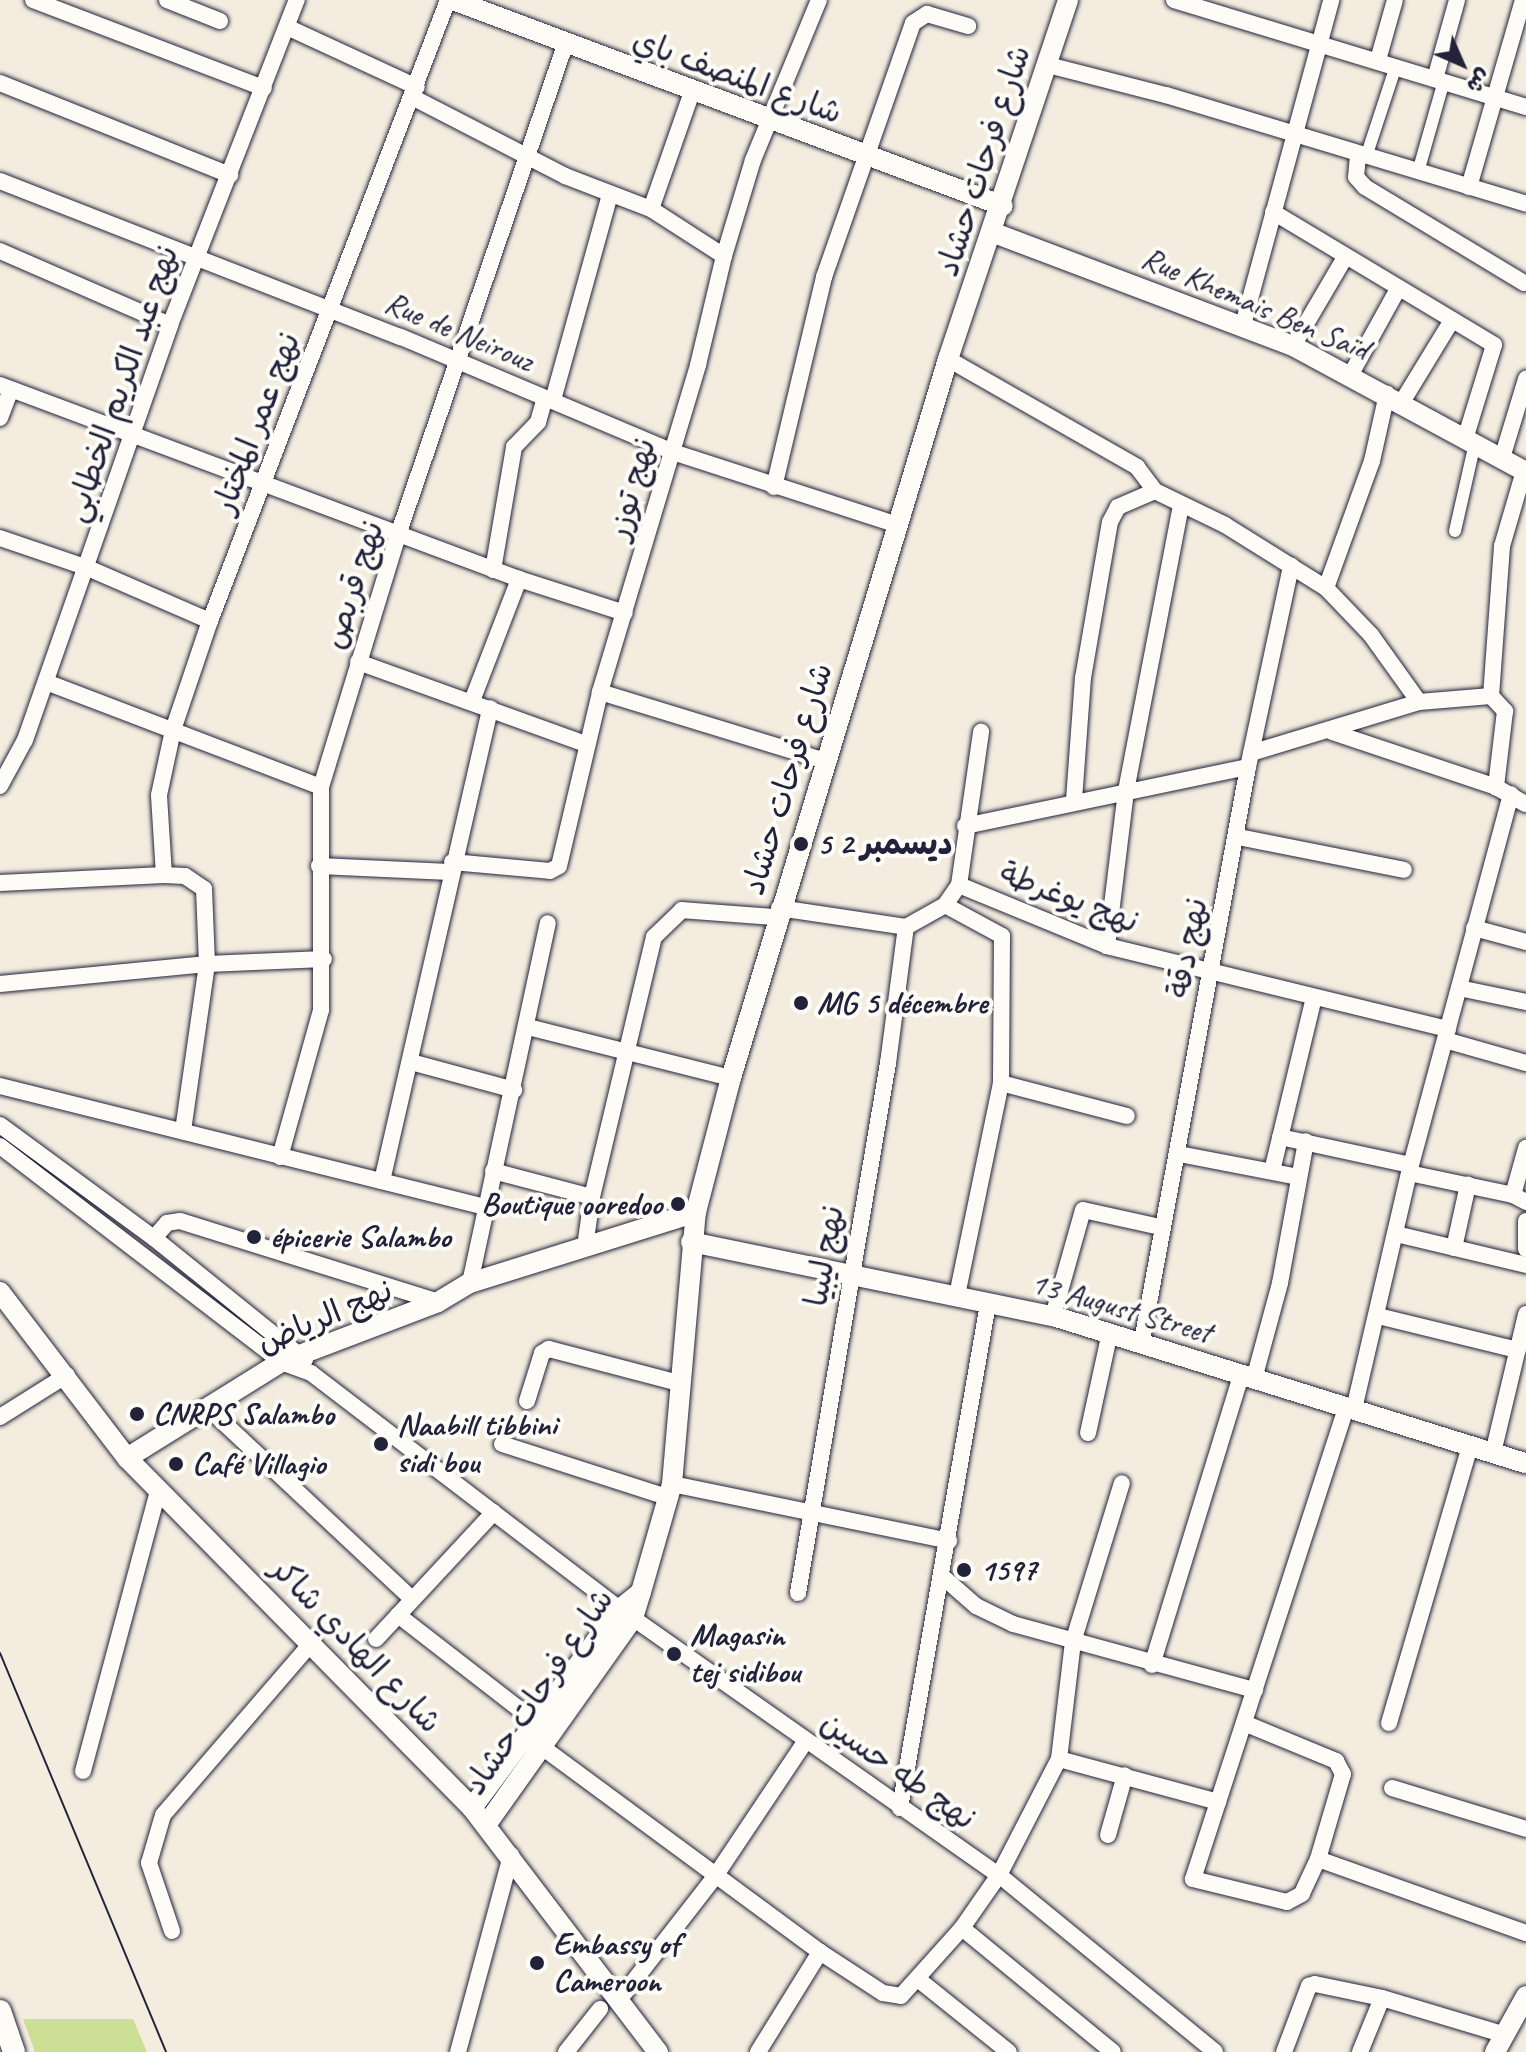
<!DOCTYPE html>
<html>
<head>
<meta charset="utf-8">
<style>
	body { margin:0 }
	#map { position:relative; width:1526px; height:2052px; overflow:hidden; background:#f3ecdf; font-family:Caveat,"Playpen Sans Arabic",sans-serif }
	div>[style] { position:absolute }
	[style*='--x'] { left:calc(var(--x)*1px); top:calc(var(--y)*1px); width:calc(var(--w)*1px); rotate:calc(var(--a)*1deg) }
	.green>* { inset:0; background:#cce095 }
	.roads { filter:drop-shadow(0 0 2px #22223b) drop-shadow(0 0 2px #22223b) }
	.pedestrian>* { height:12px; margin:-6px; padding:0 6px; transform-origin:6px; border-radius:6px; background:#fdfcf7 }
	.minor>* { height:16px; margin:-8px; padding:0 8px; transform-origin:8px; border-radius:8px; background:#fdfcf7 }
	.tertiary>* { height:20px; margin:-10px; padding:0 10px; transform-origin:10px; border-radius:10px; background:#fdfcf7 }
	.secondary>* { height:22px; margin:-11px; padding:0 11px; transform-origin:11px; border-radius:11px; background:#fdfcf7 }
	.tram>* { height:2px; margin:-1px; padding:0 1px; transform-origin:1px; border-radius:1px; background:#22223b }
	.dots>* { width:22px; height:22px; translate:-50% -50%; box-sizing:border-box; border:4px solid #fdfcf7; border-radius:50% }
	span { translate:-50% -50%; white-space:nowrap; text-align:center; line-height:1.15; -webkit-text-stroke:8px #fdfcf7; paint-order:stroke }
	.street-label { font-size:32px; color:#22223b }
	.poi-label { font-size:32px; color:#22223b; font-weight:700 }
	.left { translate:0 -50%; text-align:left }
	.right { translate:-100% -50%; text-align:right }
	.north { position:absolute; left:1422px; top:24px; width:80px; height:80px; -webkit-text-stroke:6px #fdfcf7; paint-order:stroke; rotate:135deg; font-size:22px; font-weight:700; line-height:32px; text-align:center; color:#22223b }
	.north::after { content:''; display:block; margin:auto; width:28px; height:36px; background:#22223b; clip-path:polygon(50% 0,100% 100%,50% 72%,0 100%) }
</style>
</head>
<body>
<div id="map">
	<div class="green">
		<i style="clip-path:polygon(23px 2019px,133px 2019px,147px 2052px,35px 2052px)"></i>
	</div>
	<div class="roads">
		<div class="pedestrian">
			<i style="--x:1366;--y:157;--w:96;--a:-71.8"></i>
			<i style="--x:1418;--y:172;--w:95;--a:-74.1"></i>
			<i style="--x:1455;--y:531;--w:90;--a:-77.2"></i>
		</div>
		<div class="minor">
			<i style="--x:33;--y:0;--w:247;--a:20.9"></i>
			<i style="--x:167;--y:0;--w:57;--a:21.6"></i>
			<i style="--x:1174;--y:0;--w:368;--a:16.9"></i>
			<i style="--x:287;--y:27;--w:143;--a:24.8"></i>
			<i style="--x:1378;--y:60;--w:62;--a:-74.2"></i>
			<i style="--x:1048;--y:65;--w:122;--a:14.3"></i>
			<i style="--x:1166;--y:95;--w:376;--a:16.8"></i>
			<i style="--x:1435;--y:79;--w:82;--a:-74.4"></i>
			<i style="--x:0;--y:83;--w:248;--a:21.8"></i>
			<i style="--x:414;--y:98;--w:170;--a:27.3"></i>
			<i style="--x:565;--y:176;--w:92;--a:21"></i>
			<i style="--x:651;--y:209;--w:87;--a:32.8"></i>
			<i style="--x:1358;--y:155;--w:22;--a:95"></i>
			<i style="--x:1356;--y:177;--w:13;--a:48"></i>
			<i style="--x:1365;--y:187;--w:186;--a:31.1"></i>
			<i style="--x:0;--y:181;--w:430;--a:21.3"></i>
			<i style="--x:401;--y:337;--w:295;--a:22.9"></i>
			<i style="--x:673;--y:452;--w:237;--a:18"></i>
			<i style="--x:1469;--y:187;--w:195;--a:-73.9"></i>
			<i style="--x:651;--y:209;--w:124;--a:-70.7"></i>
			<i style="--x:1273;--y:212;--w:258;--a:31"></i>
			<i style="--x:1494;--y:345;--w:98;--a:107.1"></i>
			<i style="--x:0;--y:251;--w:185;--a:23.5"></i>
			<i style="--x:1243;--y:325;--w:337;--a:-74.8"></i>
			<i style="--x:1293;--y:346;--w:101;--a:-59.6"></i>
			<i style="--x:948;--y:359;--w:218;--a:29.7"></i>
			<i style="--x:1137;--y:467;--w:30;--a:53"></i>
			<i style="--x:1155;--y:491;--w:78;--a:25.9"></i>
			<i style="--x:1225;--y:525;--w:119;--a:32"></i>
			<i style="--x:1326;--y:588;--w:65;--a:46.2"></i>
			<i style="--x:1371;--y:635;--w:82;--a:54.4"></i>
			<i style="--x:1351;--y:374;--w:97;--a:-61.1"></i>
			<i style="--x:0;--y:385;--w:554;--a:20.5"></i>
			<i style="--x:519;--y:579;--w:111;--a:17.8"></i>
			<i style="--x:553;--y:400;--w:214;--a:-74.5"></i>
			<i style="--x:1402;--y:402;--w:96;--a:-58.6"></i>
			<i style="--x:0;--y:418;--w:30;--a:-69"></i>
			<i style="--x:1502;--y:458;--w:83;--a:-73.1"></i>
			<i style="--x:774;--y:487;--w:216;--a:-76.6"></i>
			<i style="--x:824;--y:277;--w:269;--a:-70.7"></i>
			<i style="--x:913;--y:23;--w:17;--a:-33"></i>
			<i style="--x:927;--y:14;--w:43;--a:16.3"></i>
			<i style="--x:0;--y:538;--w:93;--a:18.8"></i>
			<i style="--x:88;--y:568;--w:133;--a:23.5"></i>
			<i style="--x:493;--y:570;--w:125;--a:-80.3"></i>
			<i style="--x:514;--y:447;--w:35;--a:-46"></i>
			<i style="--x:538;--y:422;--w:25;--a:-74"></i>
			<i style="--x:1326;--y:588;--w:135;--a:-70.1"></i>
			<i style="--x:1372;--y:461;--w:69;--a:-77.4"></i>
			<i style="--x:358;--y:662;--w:242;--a:19.8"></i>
			<i style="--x:46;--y:682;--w:294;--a:20.9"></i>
			<i style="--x:600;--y:692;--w:235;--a:17"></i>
			<i style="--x:1491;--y:696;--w:150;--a:-85.8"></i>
			<i style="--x:1502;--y:546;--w:78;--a:-73.7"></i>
			<i style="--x:472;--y:701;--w:131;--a:-68.9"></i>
			<i style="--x:1332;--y:732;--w:173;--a:18.5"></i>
			<i style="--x:1251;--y:753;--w:176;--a:-16.9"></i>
			<i style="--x:1419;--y:702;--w:72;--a:-4.8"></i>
			<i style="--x:1491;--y:696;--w:21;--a:47"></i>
			<i style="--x:1505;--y:711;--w:77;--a:96.8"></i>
			<i style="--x:1496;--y:787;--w:34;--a:30"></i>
			<i style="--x:0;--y:786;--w:52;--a:-61.5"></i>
			<i style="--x:25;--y:740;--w:440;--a:-70.7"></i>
			<i style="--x:170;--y:325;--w:349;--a:-68.7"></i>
			<i style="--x:1074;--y:800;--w:122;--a:-85.8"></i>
			<i style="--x:1083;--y:678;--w:158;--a:-80.2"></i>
			<i style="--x:1110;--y:522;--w:17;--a:-62"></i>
			<i style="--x:1118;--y:507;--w:40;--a:-23.4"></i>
			<i style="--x:965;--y:826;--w:289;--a:-11.8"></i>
			<i style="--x:1238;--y:837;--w:169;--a:11.2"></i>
			<i style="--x:452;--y:862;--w:98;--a:5.2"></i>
			<i style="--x:550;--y:871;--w:10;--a:-29"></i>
			<i style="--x:559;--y:866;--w:179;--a:-76.7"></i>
			<i style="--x:600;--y:692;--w:341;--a:-73.3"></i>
			<i style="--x:698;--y:365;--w:112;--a:-76.6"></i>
			<i style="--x:724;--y:256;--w:100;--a:-73.2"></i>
			<i style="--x:753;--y:160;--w:173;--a:-67.6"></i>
			<i style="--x:319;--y:866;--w:131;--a:2.6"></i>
			<i style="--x:164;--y:875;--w:80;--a:-93.6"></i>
			<i style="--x:159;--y:795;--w:66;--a:-77.8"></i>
			<i style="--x:173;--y:730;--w:115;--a:-71.3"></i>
			<i style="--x:210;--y:621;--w:665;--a:-69.03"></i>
			<i style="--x:0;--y:883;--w:164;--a:-2.8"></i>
			<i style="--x:164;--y:875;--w:21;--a:3"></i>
			<i style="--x:185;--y:876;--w:23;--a:34"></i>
			<i style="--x:204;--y:889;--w:75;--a:87.7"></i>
			<i style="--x:207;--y:964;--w:169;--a:98.2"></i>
			<i style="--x:959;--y:885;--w:160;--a:22.4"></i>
			<i style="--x:1107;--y:946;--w:351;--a:13.7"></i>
			<i style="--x:959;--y:885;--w:155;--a:-81.8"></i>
			<i style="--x:945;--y:905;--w:65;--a:28.5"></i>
			<i style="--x:1002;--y:936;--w:147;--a:90.4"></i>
			<i style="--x:1001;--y:1083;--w:217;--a:101.7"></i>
			<i style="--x:779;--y:908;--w:128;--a:8.5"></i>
			<i style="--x:906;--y:927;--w:45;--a:-29.4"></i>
			<i style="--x:945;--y:905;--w:24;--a:-55"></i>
			<i style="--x:1474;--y:928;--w:54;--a:15.1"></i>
			<i style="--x:1107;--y:946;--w:156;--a:-83"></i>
			<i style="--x:1126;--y:791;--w:290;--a:-79.1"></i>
			<i style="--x:0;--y:984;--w:208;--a:-5.5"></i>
			<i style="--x:207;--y:964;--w:117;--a:-2.4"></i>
			<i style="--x:1459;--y:988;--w:68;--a:11.8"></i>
			<i style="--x:528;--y:1027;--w:209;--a:14.1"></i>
			<i style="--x:1445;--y:1040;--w:84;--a:15.9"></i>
			<i style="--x:411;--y:1062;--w:107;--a:15.2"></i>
			<i style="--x:1001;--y:1083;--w:130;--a:14.7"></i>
			<i style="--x:0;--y:1086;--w:499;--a:14"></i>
			<i style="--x:0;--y:1125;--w:191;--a:36.3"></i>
			<i style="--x:154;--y:1238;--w:194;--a:38.9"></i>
			<i style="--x:1280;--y:1137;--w:134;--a:12.1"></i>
			<i style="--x:0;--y:1146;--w:354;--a:37.5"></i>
			<i style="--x:281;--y:1362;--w:32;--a:20"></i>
			<i style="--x:311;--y:1373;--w:389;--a:37.4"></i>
			<i style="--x:620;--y:1609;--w:463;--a:35.1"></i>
			<i style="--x:999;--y:1875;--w:279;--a:39.3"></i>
			<i style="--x:1179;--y:1154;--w:121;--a:10.9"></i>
			<i style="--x:280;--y:1157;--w:153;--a:-74.4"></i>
			<i style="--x:321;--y:1010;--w:223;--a:-90"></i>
			<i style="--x:321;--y:787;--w:264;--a:-73"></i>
			<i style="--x:398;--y:535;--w:518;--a:-71.18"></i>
			<i style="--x:493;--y:1171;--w:102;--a:14.7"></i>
			<i style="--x:1272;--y:1171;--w:178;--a:-76.4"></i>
			<i style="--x:1409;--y:1173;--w:106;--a:11.9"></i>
			<i style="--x:1513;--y:1195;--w:15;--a:28"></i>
			<i style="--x:382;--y:1181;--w:485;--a:-77.1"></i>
			<i style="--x:1513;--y:1195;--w:49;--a:-74.5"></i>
			<i style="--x:1526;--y:1221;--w:28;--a:90"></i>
			<i style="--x:1396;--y:1234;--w:134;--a:13.4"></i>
			<i style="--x:154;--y:1238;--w:20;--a:-49"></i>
			<i style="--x:167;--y:1223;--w:13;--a:-9"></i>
			<i style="--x:180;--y:1221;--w:270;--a:17.4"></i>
			<i style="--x:585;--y:1247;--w:50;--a:-82"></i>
			<i style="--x:592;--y:1197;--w:267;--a:-76.6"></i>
			<i style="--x:654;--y:937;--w:39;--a:-44"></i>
			<i style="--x:682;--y:910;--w:94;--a:4.3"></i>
			<i style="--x:1454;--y:1248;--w:65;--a:-77.5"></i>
			<i style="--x:470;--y:1283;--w:368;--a:-77.8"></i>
			<i style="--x:1053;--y:1316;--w:110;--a:-74.2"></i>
			<i style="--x:1083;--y:1210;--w:79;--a:12.4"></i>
			<i style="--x:1378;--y:1316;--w:144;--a:13.7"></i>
			<i style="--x:1142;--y:1341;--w:584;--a:-79.54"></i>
			<i style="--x:1248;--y:767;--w:206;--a:-77.9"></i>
			<i style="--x:1254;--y:1379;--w:99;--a:-74.8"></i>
			<i style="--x:1280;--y:1283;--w:144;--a:-79.6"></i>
			<i style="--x:527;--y:1401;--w:50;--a:-72.6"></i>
			<i style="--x:542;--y:1353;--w:8;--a:-30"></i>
			<i style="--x:549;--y:1349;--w:134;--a:14.7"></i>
			<i style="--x:209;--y:1409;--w:277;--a:43.1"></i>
			<i style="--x:1354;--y:1409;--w:251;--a:-76.9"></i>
			<i style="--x:1411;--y:1165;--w:384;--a:-74.9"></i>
			<i style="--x:0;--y:1417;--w:79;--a:-32.1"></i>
			<i style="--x:1088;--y:1433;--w:103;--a:-77.7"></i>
			<i style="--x:502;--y:1444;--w:176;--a:17.8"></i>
			<i style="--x:1493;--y:1453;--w:143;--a:-76.6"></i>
			<i style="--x:672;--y:1484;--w:283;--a:11.6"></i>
			<i style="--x:943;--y:1577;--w:44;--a:41.3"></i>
			<i style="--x:976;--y:1606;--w:41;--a:25.9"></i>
			<i style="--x:1013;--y:1624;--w:251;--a:15.3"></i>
			<i style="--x:798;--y:1593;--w:538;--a:-80.36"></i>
			<i style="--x:888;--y:1063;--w:137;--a:-82.5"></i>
			<i style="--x:398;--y:1615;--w:175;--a:37.8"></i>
			<i style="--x:376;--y:1639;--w:173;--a:-47.1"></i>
			<i style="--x:1152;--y:1665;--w:303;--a:-72.9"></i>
			<i style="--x:1244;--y:1723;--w:100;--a:22.4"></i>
			<i style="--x:1336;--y:1761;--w:15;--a:62"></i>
			<i style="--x:1343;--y:1774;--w:89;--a:106.4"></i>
			<i style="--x:1318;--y:1859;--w:38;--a:115"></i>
			<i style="--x:1302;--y:1894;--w:17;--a:152"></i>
			<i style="--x:1287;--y:1902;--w:97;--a:-166.3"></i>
			<i style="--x:1193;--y:1879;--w:496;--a:-72"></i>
			<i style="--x:1389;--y:1723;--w:289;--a:-73.7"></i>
			<i style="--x:542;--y:1747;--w:345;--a:36.4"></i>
			<i style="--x:820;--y:1952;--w:75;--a:33.1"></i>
			<i style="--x:883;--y:1993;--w:18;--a:9"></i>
			<i style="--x:901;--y:1996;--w:91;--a:-48.1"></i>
			<i style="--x:962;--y:1928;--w:65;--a:-55.1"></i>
			<i style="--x:999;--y:1875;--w:131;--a:-62.7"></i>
			<i style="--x:1059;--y:1759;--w:118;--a:-83.2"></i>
			<i style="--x:1073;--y:1642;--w:166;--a:-72.9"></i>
			<i style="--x:1059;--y:1759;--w:165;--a:15.1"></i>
			<i style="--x:83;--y:1771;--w:290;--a:-75"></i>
			<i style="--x:1392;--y:1788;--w:140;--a:17"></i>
			<i style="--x:900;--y:1808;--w:512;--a:-80.1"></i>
			<i style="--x:1108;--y:1835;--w:62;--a:-74.2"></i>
			<i style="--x:1318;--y:1859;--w:221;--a:19.6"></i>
			<i style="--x:962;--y:1928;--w:195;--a:39.4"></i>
			<i style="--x:172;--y:1931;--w:72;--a:-108.7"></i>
			<i style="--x:149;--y:1863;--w:50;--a:-73.7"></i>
			<i style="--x:163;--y:1815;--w:230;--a:-49.2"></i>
			<i style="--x:919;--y:1980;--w:115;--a:38.7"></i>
			<i style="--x:619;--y:2000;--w:155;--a:-52.1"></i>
			<i style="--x:714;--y:1878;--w:164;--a:-56.2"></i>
			<i style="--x:458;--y:2052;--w:204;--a:-74.9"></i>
			<i style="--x:566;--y:2052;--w:55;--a:-51.7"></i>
			<i style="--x:758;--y:2052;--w:118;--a:-58.2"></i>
			<i style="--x:1284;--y:2052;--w:71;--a:-69.3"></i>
			<i style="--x:1309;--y:1986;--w:6;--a:-18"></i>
			<i style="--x:1315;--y:1984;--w:68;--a:11.8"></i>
			<i style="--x:1382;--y:1998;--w:128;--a:16.7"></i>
			<i style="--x:1360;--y:2052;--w:58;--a:-67.8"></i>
		</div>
		<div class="tertiary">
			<i style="--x:453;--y:0;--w:587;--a:20.53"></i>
			<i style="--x:994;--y:233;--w:320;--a:20.7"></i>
			<i style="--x:1293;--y:346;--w:265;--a:28.4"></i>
			<i style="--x:691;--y:1242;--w:369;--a:11.6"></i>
			<i style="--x:1053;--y:1316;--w:495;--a:17.3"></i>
			<i style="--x:0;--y:1292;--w:209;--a:52.6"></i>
			<i style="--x:127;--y:1458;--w:491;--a:45.4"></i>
			<i style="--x:472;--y:1808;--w:307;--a:52.7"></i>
			<i style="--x:127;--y:1458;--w:181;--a:-31.9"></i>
			<i style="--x:281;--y:1362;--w:168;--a:-20.9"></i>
			<i style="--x:438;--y:1302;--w:37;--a:-31"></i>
			<i style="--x:470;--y:1283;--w:237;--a:-17.4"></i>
			<i style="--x:472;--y:1808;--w:248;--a:-53.4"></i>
			<i style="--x:620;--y:1609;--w:27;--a:-39"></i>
			<i style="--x:486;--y:1825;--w:254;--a:-54.6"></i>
			<i style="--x:633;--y:1618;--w:27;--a:-73"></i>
			<i style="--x:641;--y:1592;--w:112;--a:-74"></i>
			<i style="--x:672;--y:1484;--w:273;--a:-85"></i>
			<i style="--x:696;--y:1212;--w:138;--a:-75.4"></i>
			<i style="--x:731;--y:1078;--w:751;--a:-73.21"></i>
			<i style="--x:948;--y:359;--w:379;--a:-71.5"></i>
			<i style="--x:1495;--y:2052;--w:64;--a:-61"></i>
		</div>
		<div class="secondary">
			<i style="--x:0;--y:2011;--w:43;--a:71.1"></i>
		</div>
	</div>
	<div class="tram">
		<i style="--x:0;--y:1653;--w:432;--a:67.4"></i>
	</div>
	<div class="dots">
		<i style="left:801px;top:844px;background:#22223b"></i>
		<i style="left:801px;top:1003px;background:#22223b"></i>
		<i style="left:678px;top:1204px;background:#22223b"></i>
		<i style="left:254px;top:1237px;background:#22223b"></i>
		<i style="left:137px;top:1414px;background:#22223b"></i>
		<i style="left:381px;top:1444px;background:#22223b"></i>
		<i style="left:176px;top:1464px;background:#22223b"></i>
		<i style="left:964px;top:1570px;background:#22223b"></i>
		<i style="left:674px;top:1654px;background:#22223b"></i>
		<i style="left:537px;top:1963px;background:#22223b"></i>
	</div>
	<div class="street-label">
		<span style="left:737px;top:77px;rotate:20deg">شارع المنصف باي</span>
		<span style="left:984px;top:161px;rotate:-72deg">شارع فرحات حشاد</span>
		<span style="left:1255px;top:304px;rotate:23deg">Rue Khemais Ben Saïd</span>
		<span style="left:459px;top:332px;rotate:23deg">Rue de Neirouz</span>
		<span style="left:122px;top:384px;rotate:-71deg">نهج عبد الكريم الخطابي</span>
		<span style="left:257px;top:423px;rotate:-69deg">نهج عمر المختار</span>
		<span style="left:632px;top:489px;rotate:-74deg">نهج توزر</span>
		<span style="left:354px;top:585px;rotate:-72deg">نهج قربص</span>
		<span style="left:788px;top:779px;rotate:-73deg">شارع فرحات حشاد</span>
		<span style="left:1069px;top:898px;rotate:21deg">نهج يوغرطة</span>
		<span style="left:1188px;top:948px;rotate:-79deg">نهج دقة</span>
		<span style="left:825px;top:1256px;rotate:-80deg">نهج ليبيا</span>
		<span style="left:1121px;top:1308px;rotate:16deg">13 August Street</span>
		<span style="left:325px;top:1317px;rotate:-23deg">نهج الرياض</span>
		<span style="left:356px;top:1646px;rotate:46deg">شارع الهادي شاكر</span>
		<span style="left:539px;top:1692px;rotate:-56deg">شارع فرحات حشاد</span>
		<span style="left:898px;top:1771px;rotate:35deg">نهج طه حسين</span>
	</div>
	<div class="poi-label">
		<span class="left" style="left:817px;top:844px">5 ديسمبر 2</span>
		<span class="left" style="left:817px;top:1003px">MG 5 décembre</span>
		<span class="right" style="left:662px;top:1204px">Boutique ooredoo</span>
		<span class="left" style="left:270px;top:1237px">épicerie Salambo</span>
		<span class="left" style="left:153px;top:1414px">CNRPS Salambo</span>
		<span class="left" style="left:397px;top:1444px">Naabill tibbini<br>sidi bou</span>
		<span class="left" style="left:192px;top:1464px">Café Villagio</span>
		<span class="left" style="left:980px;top:1570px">1597</span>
		<span class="left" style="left:690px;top:1654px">Magasin<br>tej sidibou</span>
		<span class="left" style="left:553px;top:1963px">Embassy of<br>Cameroon</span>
	</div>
	<div class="north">ش</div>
</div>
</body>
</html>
